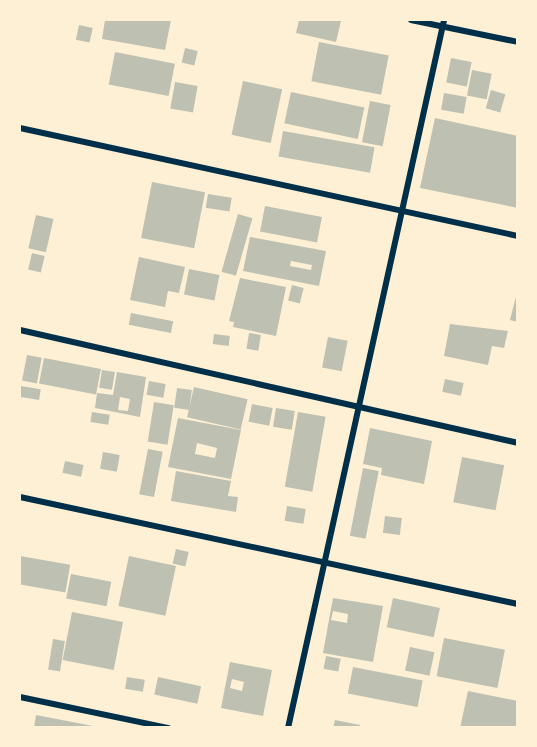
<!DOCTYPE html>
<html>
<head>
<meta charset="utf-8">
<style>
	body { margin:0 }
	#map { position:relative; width:537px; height:747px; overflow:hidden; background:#fdf0d5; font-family:Signika,sans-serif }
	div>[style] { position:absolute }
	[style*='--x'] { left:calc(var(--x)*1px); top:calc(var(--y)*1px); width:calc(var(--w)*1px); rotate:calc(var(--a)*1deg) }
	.building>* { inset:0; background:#bec0b2; transform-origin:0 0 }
	.minor>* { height:6px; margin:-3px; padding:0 3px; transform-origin:3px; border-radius:3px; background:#003049 }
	span { translate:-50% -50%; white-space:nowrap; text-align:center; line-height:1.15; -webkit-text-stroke:4.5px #fdf0d5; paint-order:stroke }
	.frame { position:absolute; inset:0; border:21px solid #fdf0d5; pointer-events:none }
</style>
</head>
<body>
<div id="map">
	<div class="building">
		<i style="clip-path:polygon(105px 20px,171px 20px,165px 50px,102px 39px)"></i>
		<i style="clip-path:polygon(299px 20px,341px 21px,336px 42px,296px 33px)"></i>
		<i style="left:79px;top:25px;width:14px;height:15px;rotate:12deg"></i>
		<i style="left:319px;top:42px;width:71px;height:40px;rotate:11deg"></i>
		<i style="left:185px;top:48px;width:13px;height:15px;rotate:13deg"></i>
		<i style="left:115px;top:52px;width:61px;height:33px;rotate:11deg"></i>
		<i style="left:451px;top:58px;width:21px;height:25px;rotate:11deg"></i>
		<i style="left:472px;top:70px;width:20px;height:26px;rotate:11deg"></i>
		<i style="left:243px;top:81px;width:40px;height:55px;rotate:12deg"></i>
		<i style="left:175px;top:82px;width:23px;height:27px;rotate:10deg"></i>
		<i style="left:491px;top:90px;width:15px;height:19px;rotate:16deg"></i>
		<i style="left:291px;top:92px;width:75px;height:32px;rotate:12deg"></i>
		<i style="left:444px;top:93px;width:23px;height:17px;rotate:10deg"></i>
		<i style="left:370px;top:101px;width:21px;height:42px;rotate:11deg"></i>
		<i style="clip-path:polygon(435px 118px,518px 136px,518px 208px,420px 188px)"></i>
		<i style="left:283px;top:131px;width:93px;height:26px;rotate:10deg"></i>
		<i style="left:152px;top:182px;width:54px;height:57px;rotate:11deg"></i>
		<i style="left:208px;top:194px;width:24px;height:14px;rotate:9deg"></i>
		<i style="left:265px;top:206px;width:58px;height:26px;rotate:11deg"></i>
		<i style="left:238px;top:214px;width:15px;height:60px;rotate:16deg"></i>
		<i style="left:36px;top:215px;width:18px;height:34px;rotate:13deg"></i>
		<i style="clip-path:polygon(evenodd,250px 237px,326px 251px,319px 286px,243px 271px,250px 237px,291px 261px,312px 265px,311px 270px,290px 266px,291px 261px)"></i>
		<i style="left:32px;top:253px;width:13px;height:17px;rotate:13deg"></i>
		<i style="clip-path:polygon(139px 257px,185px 267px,179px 293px,168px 291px,165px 307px,130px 300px)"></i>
		<i style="left:189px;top:269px;width:31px;height:26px;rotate:11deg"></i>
		<i style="clip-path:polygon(240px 278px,286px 287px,276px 336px,233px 327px,234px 322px,229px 321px)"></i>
		<i style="left:292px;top:285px;width:12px;height:16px;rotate:14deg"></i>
		<i style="clip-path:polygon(518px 289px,518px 322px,510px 320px)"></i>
		<i style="left:131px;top:313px;width:43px;height:12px;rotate:11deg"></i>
		<i style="clip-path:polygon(450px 324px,508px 331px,504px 348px,492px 346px,488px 365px,444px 356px)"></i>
		<i style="left:249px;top:333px;width:12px;height:16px;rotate:9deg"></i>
		<i style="left:214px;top:334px;width:16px;height:10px;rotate:7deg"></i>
		<i style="left:328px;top:337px;width:20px;height:31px;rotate:11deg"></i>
		<i style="left:27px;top:355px;width:15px;height:26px;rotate:11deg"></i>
		<i style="left:44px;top:358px;width:58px;height:26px;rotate:11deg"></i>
		<i style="left:102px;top:370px;width:13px;height:18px;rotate:9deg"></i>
		<i style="clip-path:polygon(evenodd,117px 372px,146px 377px,140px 417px,95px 408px,97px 393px,113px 395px,117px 372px,120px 397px,130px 399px,128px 411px,118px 410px,120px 397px)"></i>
		<i style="left:445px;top:379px;width:19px;height:13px;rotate:12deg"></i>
		<i style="left:149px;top:381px;width:17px;height:14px;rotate:10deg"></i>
		<i style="left:21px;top:386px;width:20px;height:11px;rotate:9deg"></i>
		<i style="left:194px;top:387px;width:55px;height:31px;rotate:13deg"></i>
		<i style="left:177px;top:388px;width:15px;height:20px;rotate:8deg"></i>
		<i style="left:154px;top:402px;width:20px;height:40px;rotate:9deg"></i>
		<i style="left:252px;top:404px;width:21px;height:18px;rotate:11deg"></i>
		<i style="left:276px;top:408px;width:19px;height:19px;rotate:9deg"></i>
		<i style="left:92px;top:412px;width:18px;height:10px;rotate:9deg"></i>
		<i style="left:298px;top:412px;width:28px;height:76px;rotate:10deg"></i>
		<i style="clip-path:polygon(evenodd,178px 418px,241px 430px,231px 479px,168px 467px,178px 418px,197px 443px,217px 448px,215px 458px,195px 454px,197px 443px)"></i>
		<i style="clip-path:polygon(370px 428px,432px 441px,424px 484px,381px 475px,382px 468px,363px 464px)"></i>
		<i style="left:148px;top:449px;width:15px;height:46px;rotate:11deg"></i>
		<i style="left:103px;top:452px;width:17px;height:17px;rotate:10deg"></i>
		<i style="left:462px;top:457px;width:43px;height:46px;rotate:11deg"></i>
		<i style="left:65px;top:461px;width:19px;height:12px;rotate:12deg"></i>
		<i style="left:363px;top:468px;width:16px;height:69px;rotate:11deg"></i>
		<i style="clip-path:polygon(176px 471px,231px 481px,228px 496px,238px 497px,236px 512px,171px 501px)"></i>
		<i style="left:287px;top:506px;width:19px;height:15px;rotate:9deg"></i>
		<i style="left:385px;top:516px;width:17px;height:17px;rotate:7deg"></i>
		<i style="left:176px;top:549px;width:13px;height:15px;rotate:13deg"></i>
		<i style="left:20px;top:556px;width:51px;height:28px;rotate:10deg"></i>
		<i style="left:129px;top:556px;width:48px;height:51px;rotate:12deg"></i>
		<i style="left:71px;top:574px;width:41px;height:25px;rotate:11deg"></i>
		<i style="clip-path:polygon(evenodd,333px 598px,383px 606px,373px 662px,323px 653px,333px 598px,333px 611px,348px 614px,347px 623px,331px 620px,333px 611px)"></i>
		<i style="left:393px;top:598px;width:48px;height:30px;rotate:12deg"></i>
		<i style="left:72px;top:612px;width:52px;height:49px;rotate:11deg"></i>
		<i style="left:444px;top:638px;width:62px;height:39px;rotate:11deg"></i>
		<i style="left:53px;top:639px;width:12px;height:31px;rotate:9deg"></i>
		<i style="left:410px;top:647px;width:25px;height:24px;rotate:12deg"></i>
		<i style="left:326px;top:656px;width:15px;height:13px;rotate:11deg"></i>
		<i style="clip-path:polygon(evenodd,230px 662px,272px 670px,263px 716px,221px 708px,230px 662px,232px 679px,244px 682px,242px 691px,230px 688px,232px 679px)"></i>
		<i style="left:353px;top:667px;width:71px;height:27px;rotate:11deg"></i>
		<i style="left:127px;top:677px;width:18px;height:12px;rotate:9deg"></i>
		<i style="left:158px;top:677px;width:44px;height:18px;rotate:12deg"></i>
		<i style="clip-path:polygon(468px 691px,518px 701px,518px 728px,460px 728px)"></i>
		<i style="clip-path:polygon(36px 715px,93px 726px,93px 728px,34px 728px)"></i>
		<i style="clip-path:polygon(335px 720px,360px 725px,360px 728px,333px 728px)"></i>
	</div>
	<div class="minor">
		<i style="--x:411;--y:20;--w:109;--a:11.6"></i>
		<i style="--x:20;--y:128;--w:510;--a:12.24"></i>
		<i style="--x:20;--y:330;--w:511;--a:12.78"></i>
		<i style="--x:20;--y:497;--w:509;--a:12.13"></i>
		<i style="--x:20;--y:697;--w:152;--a:11.8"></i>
		<i style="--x:288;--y:728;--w:725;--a:-77.57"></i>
	</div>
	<div class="frame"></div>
</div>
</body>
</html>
